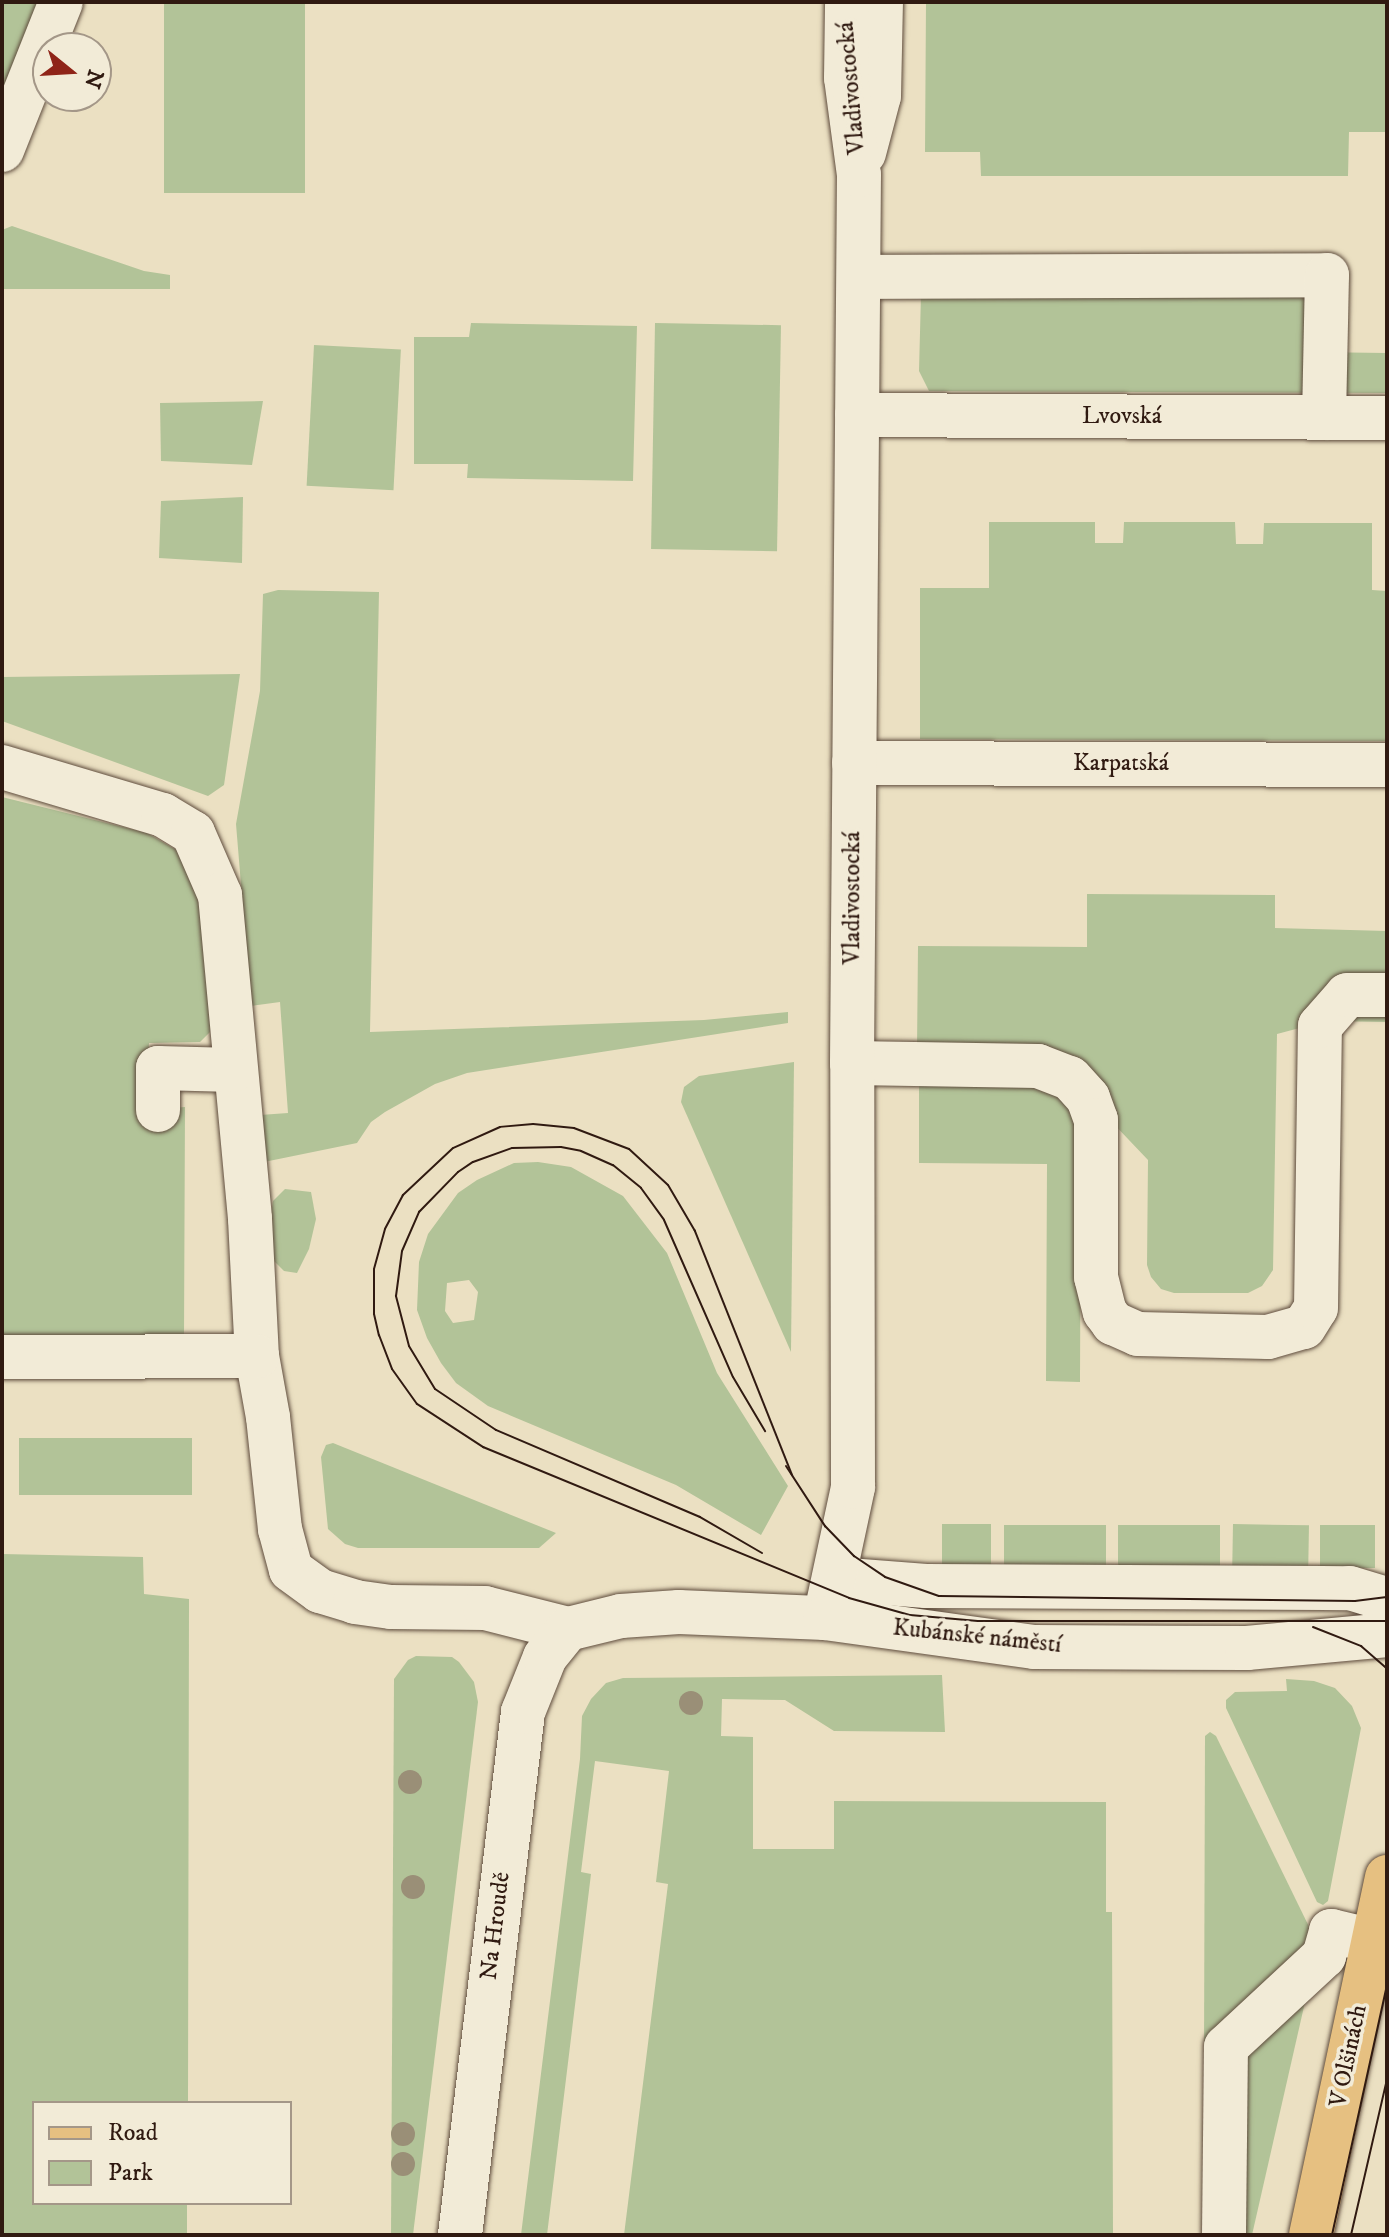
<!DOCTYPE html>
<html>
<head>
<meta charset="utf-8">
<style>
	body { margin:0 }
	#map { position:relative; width:1389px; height:2237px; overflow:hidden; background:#ebe0c2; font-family:"IM FELL DW Pica",serif }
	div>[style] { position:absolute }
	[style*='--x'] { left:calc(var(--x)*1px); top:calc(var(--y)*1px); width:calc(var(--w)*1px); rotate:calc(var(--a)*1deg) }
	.green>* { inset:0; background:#b2c398; transform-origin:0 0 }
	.roads { filter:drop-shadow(0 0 2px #5f4c3d) drop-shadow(0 0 2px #5f4c3d) }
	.minor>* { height:44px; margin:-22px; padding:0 22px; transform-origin:22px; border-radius:22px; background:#f2ebd7 }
	.major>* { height:44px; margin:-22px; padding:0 22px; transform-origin:22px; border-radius:22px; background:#e6c081 }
	.tram>* { height:2px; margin:-1px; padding:0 1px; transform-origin:1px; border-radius:1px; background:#301a11 }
	.trees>* { width:24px; height:24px; margin:-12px; border-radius:50%; background:#9a8f77 }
	span { translate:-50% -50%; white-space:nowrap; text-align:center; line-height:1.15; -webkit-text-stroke:7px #f2ebd7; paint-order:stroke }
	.street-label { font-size:24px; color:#301a11 }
	.frame { position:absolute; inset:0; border:4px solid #301a11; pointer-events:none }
	.legend { position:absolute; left:32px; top:2101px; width:260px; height:104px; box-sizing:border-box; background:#f2ebd7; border:2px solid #a49788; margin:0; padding:10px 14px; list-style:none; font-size:24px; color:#301a11 }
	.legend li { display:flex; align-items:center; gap:16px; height:40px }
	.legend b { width:40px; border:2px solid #a49788 }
	.north { position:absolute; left:32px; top:32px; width:80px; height:80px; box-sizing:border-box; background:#f2ebd7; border:2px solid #a49788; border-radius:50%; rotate:108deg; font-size:22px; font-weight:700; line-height:32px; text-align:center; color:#301a11 }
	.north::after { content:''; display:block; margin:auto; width:28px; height:36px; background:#8f2418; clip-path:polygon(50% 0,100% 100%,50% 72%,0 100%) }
</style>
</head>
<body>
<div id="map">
	<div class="green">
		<i style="clip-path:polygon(2px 2px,45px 2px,2px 112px)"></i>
		<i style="left:164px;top:2px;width:141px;height:191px"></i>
		<i style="clip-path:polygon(926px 2px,1387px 2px,1387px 132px,1349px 132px,1348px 176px,981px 176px,980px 152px,925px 152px)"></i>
		<i style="clip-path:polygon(12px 226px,144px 271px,170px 275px,170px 289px,2px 289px,2px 230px)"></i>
		<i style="clip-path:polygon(1311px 280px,1310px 352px,1387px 353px,1387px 393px,929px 391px,919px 371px,921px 294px)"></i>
		<i style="clip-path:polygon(471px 323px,637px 326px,633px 481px,467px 478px,468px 464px,414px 464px,414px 337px,469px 337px)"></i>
		<i style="left:655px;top:323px;width:126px;height:226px;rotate:1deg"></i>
		<i style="left:314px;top:345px;width:87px;height:141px;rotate:3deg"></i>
		<i style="clip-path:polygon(263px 401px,252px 465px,161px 461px,160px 403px)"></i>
		<i style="clip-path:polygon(243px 497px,242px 563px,159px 558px,161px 501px)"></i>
		<i style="clip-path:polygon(989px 522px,1095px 522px,1095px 543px,1123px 543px,1124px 522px,1235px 522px,1236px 544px,1263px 544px,1264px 523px,1372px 523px,1372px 590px,1387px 591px,1387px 741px,920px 739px,920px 588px,989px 588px)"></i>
		<i style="clip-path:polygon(278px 590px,379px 592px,370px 1032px,704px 1020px,788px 1012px,788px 1023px,467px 1073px,435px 1084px,385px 1112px,371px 1122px,357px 1143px,264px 1162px,260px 1115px,288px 1113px,280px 1002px,251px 1006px,236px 824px,260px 691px,263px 594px)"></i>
		<i style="clip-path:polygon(240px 674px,224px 785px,208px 796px,2px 721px,2px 677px)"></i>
		<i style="clip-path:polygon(2px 797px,147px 833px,178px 851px,201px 895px,215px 1018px,210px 1032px,200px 1042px,149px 1043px,146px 1110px,185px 1107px,184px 1338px,2px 1335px)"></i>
		<i style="clip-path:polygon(1087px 894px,1275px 895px,1275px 928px,1387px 931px,1387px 1022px,1326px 1021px,1277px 1034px,1273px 1270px,1262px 1286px,1248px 1293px,1174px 1293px,1161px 1289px,1151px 1277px,1147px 1265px,1148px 1160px,1109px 1119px,1105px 1102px,917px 1049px,918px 946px,1087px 947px)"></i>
		<i style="clip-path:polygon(794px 1062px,791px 1352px,681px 1102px,684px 1087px,699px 1076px)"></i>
		<i style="clip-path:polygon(919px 1080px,1027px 1082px,1061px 1095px,1081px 1130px,1080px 1382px,1046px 1381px,1047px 1164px,919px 1163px)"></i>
		<i style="clip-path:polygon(evenodd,538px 1162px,571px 1167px,623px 1196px,667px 1253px,717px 1373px,788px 1486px,761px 1535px,676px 1485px,488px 1406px,456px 1383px,441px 1363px,427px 1338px,417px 1310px,419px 1262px,428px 1234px,458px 1193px,477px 1180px,514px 1163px,538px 1162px,469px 1280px,478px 1292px,474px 1320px,453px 1323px,445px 1311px,447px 1283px,469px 1280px)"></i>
		<i style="clip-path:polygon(285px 1189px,311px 1192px,316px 1219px,309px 1249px,297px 1273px,284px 1271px,272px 1259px,269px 1227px,273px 1201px)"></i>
		<i style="left:19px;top:1438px;width:173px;height:57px"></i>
		<i style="clip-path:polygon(333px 1443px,556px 1533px,539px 1548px,358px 1548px,345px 1544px,328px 1529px,321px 1457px,326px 1445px)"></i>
		<i style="left:942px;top:1524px;width:49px;height:43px"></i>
		<i style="left:1233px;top:1524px;width:76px;height:43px;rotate:1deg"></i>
		<i style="left:1004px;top:1525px;width:102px;height:42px"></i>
		<i style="left:1118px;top:1525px;width:102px;height:43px"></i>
		<i style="left:1320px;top:1525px;width:55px;height:43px"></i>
		<i style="clip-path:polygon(2px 1554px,143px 1557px,144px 1594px,189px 1599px,188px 2103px,34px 2103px,34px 2203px,187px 2203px,187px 2235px,2px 2235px)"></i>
		<i style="clip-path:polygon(416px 1656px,452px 1657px,459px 1662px,474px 1682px,478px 1702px,413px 2235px,391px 2235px,394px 1679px,408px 1660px)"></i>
		<i style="clip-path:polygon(942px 1675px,945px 1732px,834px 1731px,785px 1700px,722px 1699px,721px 1736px,753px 1737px,753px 1849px,834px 1849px,834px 1801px,1106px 1802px,1106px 1912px,1112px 1912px,1113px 2235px,624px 2235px,668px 1884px,656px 1882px,669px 1771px,595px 1761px,581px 1872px,591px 1874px,547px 2235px,521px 2235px,580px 1759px,582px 1716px,591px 1699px,606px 1683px,623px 1678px)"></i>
		<i style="clip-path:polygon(1286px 1679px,1314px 1681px,1335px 1688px,1352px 1706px,1361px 1728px,1328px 1901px,1323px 1905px,1317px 1902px,1226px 1708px,1226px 1700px,1235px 1692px,1287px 1691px)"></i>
		<i style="clip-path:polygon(1210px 1732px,1216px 1736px,1317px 1943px,1204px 2053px,1205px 1736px)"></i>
		<i style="clip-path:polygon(1308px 1989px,1252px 2235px,1239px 2235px,1241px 2051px)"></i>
	</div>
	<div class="roads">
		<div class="minor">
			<i style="--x:2;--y:150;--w:159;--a:-68.3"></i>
			<i style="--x:864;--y:153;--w:59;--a:-75.3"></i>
			<i style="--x:879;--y:96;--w:94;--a:-88.8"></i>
			<i style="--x:859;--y:277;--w:468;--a:-0.2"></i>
			<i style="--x:1327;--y:275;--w:143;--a:91.2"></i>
			<i style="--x:857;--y:415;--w:530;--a:0.32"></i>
			<i style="--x:854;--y:763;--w:533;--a:0.21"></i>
			<i style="--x:2;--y:767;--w:168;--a:16.6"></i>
			<i style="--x:163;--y:815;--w:35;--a:31"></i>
			<i style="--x:193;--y:833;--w:68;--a:66.5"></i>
			<i style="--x:220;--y:895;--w:325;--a:84.7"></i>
			<i style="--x:250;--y:1219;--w:137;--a:87.1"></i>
			<i style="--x:257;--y:1356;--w:62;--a:79.8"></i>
			<i style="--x:268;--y:1417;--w:113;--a:83.9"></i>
			<i style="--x:280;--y:1529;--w:42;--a:75"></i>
			<i style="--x:291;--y:1570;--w:36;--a:36"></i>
			<i style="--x:320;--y:1591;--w:37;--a:17"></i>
			<i style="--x:355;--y:1602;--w:36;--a:8"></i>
			<i style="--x:391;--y:1607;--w:94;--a:0.6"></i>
			<i style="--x:485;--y:1608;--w:86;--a:14.2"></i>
			<i style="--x:852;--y:1063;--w:186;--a:0.9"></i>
			<i style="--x:1038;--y:1066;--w:34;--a:21"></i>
			<i style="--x:1070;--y:1078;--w:27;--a:48"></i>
			<i style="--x:1088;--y:1098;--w:23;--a:70"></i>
			<i style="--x:1096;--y:1120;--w:157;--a:90"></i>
			<i style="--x:1096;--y:1277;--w:36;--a:76"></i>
			<i style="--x:1105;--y:1312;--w:14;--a:54"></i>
			<i style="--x:1113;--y:1323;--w:27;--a:24"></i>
			<i style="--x:1138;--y:1334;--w:130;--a:1.3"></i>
			<i style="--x:1268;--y:1337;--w:37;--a:-16"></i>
			<i style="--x:1304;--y:1327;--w:22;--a:-58"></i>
			<i style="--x:1316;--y:1308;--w:282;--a:-89.2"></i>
			<i style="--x:1320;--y:1026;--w:41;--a:-48.9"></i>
			<i style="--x:1347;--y:995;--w:40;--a:0"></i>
			<i style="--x:158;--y:1110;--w:42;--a:-90"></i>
			<i style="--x:158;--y:1068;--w:76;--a:1.5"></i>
			<i style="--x:2;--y:1357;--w:255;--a:-0.2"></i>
			<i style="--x:835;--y:1579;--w:91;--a:4.4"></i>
			<i style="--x:926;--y:1586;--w:424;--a:0.3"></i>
			<i style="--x:1350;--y:1588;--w:39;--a:17"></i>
			<i style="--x:825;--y:1618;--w:134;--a:-77.9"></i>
			<i style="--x:853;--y:1487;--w:424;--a:-90.1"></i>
			<i style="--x:852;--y:1063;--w:888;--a:-89.55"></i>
			<i style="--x:859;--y:175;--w:98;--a:-97.6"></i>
			<i style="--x:846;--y:78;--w:76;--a:-89.2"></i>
			<i style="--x:460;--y:2235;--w:527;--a:-83.13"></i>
			<i style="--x:523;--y:1712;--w:59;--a:-68.2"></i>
			<i style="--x:545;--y:1657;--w:36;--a:-51"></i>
			<i style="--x:568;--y:1629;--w:55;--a:-13.8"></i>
			<i style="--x:621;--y:1616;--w:58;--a:-3.9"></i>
			<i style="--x:679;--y:1612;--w:146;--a:2.4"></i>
			<i style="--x:825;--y:1618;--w:211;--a:7.9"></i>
			<i style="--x:1034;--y:1647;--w:213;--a:0.3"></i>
			<i style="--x:1247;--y:1648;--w:141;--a:-5.3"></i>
			<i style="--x:1224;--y:2235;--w:188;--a:-89.4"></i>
			<i style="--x:1226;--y:2047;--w:134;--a:-42.9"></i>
			<i style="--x:1324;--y:1956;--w:26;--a:-74"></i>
			<i style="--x:1331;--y:1931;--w:43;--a:13.4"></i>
		</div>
		<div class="major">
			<i style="--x:1311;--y:2235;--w:366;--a:-78"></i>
		</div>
	</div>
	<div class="tram">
		<i style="--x:786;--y:1466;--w:72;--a:57"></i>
		<i style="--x:825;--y:1526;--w:42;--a:46"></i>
		<i style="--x:854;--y:1556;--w:37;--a:34"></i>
		<i style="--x:885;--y:1577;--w:57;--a:19.4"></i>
		<i style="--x:939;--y:1596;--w:416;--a:0.7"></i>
		<i style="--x:1355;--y:1601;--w:32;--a:-7"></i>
		<i style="--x:792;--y:1475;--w:263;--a:-111.7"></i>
		<i style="--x:695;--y:1231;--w:53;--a:-120.4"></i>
		<i style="--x:668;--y:1185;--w:53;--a:-137.3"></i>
		<i style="--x:629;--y:1149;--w:59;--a:-159.1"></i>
		<i style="--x:574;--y:1128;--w:41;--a:-174.4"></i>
		<i style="--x:533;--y:1124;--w:33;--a:175"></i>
		<i style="--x:500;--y:1127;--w:51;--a:155.9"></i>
		<i style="--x:453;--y:1148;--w:69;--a:136.8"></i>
		<i style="--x:403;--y:1195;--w:38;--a:118"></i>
		<i style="--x:385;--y:1229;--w:41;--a:105.4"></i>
		<i style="--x:374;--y:1269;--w:45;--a:90"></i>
		<i style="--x:374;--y:1314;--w:22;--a:77"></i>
		<i style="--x:379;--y:1335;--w:36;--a:69"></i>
		<i style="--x:392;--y:1369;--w:43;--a:54.5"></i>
		<i style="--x:417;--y:1404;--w:79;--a:33.1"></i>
		<i style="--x:483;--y:1447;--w:396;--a:22.4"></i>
		<i style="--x:849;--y:1598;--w:63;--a:15.6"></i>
		<i style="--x:910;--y:1615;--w:68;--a:5"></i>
		<i style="--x:978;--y:1621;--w:409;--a:0"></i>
		<i style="--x:762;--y:1553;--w:72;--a:-149.9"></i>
		<i style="--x:700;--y:1517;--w:222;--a:-156.9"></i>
		<i style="--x:496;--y:1430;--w:73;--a:-146.1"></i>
		<i style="--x:435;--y:1389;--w:50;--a:-121.2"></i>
		<i style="--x:409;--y:1346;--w:52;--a:-104.6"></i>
		<i style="--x:396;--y:1296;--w:45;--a:-82.4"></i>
		<i style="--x:402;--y:1251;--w:43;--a:-66.4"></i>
		<i style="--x:419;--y:1212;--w:56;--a:-45.7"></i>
		<i style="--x:458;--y:1172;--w:18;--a:-34"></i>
		<i style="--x:473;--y:1162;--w:41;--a:-19.7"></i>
		<i style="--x:512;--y:1148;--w:49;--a:-1.2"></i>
		<i style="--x:561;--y:1147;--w:20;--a:11"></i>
		<i style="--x:581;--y:1151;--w:35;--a:24"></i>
		<i style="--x:613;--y:1165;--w:36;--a:39"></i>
		<i style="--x:641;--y:1188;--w:39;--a:54"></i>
		<i style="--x:664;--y:1220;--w:171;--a:66.3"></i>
		<i style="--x:733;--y:1377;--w:63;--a:59.3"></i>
		<i style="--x:1313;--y:1627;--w:52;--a:21.6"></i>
		<i style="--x:1361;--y:1646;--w:35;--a:41"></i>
		<i style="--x:1332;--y:2235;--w:256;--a:-77.6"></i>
		<i style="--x:1351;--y:2235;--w:160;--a:-77"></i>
	</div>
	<div class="trees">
		<i style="left:691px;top:1703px"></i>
		<i style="left:410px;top:1782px"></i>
		<i style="left:413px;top:1887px"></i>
		<i style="left:403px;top:2134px"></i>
		<i style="left:403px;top:2164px"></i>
	</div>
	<div class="street-label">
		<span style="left:852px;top:88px;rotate:-95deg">Vladivostocká</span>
		<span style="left:1122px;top:417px">Lvovská</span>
		<span style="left:1121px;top:764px">Karpatská</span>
		<span style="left:853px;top:898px;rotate:-90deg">Vladivostocká</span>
		<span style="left:977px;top:1637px;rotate:6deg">Kubánské náměstí</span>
		<span style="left:496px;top:1926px;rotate:-83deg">Na Hroudě</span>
		<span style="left:1349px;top:2056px;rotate:-78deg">V Olšinách</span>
	</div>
	<div class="frame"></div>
	<ul class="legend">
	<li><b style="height:10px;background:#e6c081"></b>Road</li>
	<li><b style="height:22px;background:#b2c398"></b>Park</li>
	</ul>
	<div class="north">N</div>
</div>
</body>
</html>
